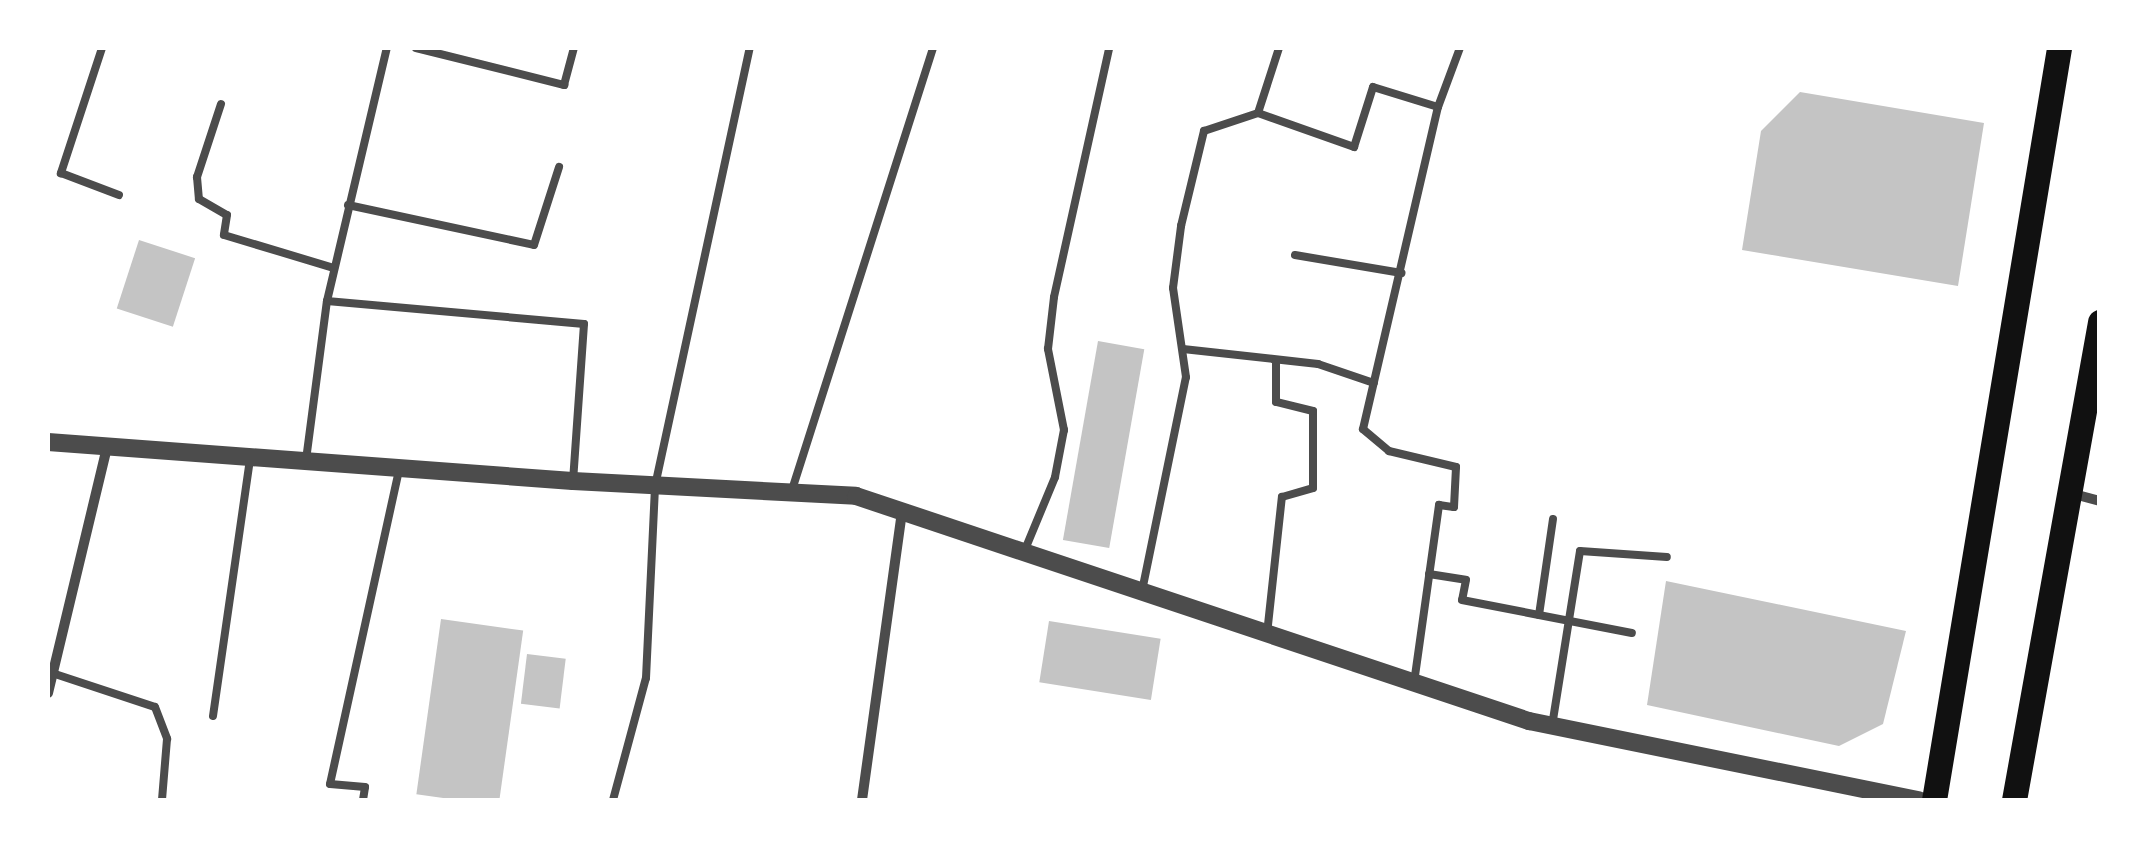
<!DOCTYPE html>
<html>
<head>
<meta charset="utf-8">
<style>
	body { margin:0 }
	#map { position:relative; width:2147px; height:848px; overflow:hidden; background:#fff; font-family:Montserrat,sans-serif }
	div>[style] { position:absolute }
	[style*='--x'] { left:calc(var(--x)*1px); top:calc(var(--y)*1px); width:calc(var(--w)*1px); rotate:calc(var(--a)*1deg) }
	.building>* { inset:0; background:#c4c4c4; transform-origin:0 0 }
	.service>* { height:8px; margin:-4px; padding:0 4px; transform-origin:4px; border-radius:4px; background:#4c4c4c }
	.minor>* { height:10px; margin:-5px; padding:0 5px; transform-origin:5px; border-radius:5px; background:#4c4c4c }
	.tertiary>* { height:18px; margin:-9px; padding:0 9px; transform-origin:9px; border-radius:9px; background:#4c4c4c }
	.primary>* { height:25px; margin:-12.5px; padding:0 12.5px; transform-origin:12.5px; border-radius:12.5px; background:#111 }
	span { translate:-50% -50%; white-space:nowrap; text-align:center; line-height:1.15; -webkit-text-stroke:10px #fff; paint-order:stroke }
	.frame { position:absolute; inset:0; border:50px solid #fff; pointer-events:none }
</style>
</head>
<body>
<div id="map">
	<div class="building">
		<i style="clip-path:polygon(1800px 92px,1984px 123px,1958px 286px,1742px 250px,1761px 131px)"></i>
		<i style="left:139px;top:240px;width:59px;height:72px;rotate:18deg"></i>
		<i style="left:1098px;top:341px;width:47px;height:202px;rotate:10deg"></i>
		<i style="clip-path:polygon(1666px 581px,1906px 631px,1883px 724px,1839px 746px,1647px 705px)"></i>
		<i style="left:441px;top:619px;width:83px;height:177px;rotate:8deg"></i>
		<i style="left:1049px;top:621px;width:113px;height:62px;rotate:9deg"></i>
		<i style="left:527px;top:654px;width:39px;height:50px;rotate:7deg"></i>
	</div>
	<div class="service">
		<i style="--x:102;--y:48;--w:132;--a:108.2"></i>
		<i style="--x:61;--y:173;--w:62;--a:20.8"></i>
		<i style="--x:416;--y:48;--w:153;--a:14"></i>
		<i style="--x:564;--y:85;--w:38;--a:-75"></i>
		<i style="--x:221;--y:104;--w:77;--a:108.2"></i>
		<i style="--x:197;--y:177;--w:22;--a:85"></i>
		<i style="--x:199;--y:199;--w:32;--a:30"></i>
		<i style="--x:227;--y:215;--w:20;--a:99"></i>
		<i style="--x:224;--y:235;--w:115;--a:16.7"></i>
		<i style="--x:1258;--y:113;--w:102;--a:19.5"></i>
		<i style="--x:1354;--y:147;--w:63;--a:-72.4"></i>
		<i style="--x:1373;--y:87;--w:68;--a:17.1"></i>
		<i style="--x:348;--y:205;--w:190;--a:12.1"></i>
		<i style="--x:534;--y:245;--w:82;--a:-72.2"></i>
		<i style="--x:1295;--y:255;--w:108;--a:9.6"></i>
		<i style="--x:327;--y:301;--w:258;--a:5.1"></i>
		<i style="--x:584;--y:324;--w:157;--a:94"></i>
		<i style="--x:1183;--y:349;--w:136;--a:6.3"></i>
		<i style="--x:1318;--y:364;--w:59;--a:18.7"></i>
		<i style="--x:306;--y:460;--w:160;--a:-82.5"></i>
		<i style="--x:327;--y:301;--w:260;--a:-76.7"></i>
		<i style="--x:791;--y:493;--w:467;--a:-72.3"></i>
		<i style="--x:1024;--y:552;--w:81;--a:-67.5"></i>
		<i style="--x:1055;--y:477;--w:48;--a:-79.2"></i>
		<i style="--x:1064;--y:430;--w:83;--a:-101.2"></i>
		<i style="--x:1048;--y:349;--w:52;--a:-83.4"></i>
		<i style="--x:1054;--y:297;--w:255;--a:-77.5"></i>
		<i style="--x:1429;--y:574;--w:37;--a:9"></i>
		<i style="--x:1466;--y:580;--w:20;--a:101"></i>
		<i style="--x:1462;--y:600;--w:173;--a:11"></i>
		<i style="--x:1142;--y:591;--w:218;--a:-78.4"></i>
		<i style="--x:1186;--y:377;--w:90;--a:-98.3"></i>
		<i style="--x:1173;--y:288;--w:63;--a:-82.6"></i>
		<i style="--x:1181;--y:226;--w:98;--a:-76.4"></i>
		<i style="--x:1204;--y:131;--w:57;--a:-18.4"></i>
		<i style="--x:1258;--y:113;--w:68;--a:-72.1"></i>
		<i style="--x:1539;--y:615;--w:97;--a:-81.7"></i>
		<i style="--x:1267;--y:634;--w:138;--a:-83.8"></i>
		<i style="--x:1282;--y:497;--w:32;--a:-16"></i>
		<i style="--x:1313;--y:488;--w:77;--a:-90"></i>
		<i style="--x:1313;--y:411;--w:38;--a:-166"></i>
		<i style="--x:1276;--y:402;--w:42;--a:-90"></i>
		<i style="--x:52;--y:673;--w:108;--a:18.3"></i>
		<i style="--x:155;--y:707;--w:34;--a:69"></i>
		<i style="--x:167;--y:739;--w:61;--a:94.7"></i>
		<i style="--x:1414;--y:683;--w:180;--a:-82"></i>
		<i style="--x:1439;--y:505;--w:15;--a:8"></i>
		<i style="--x:1454;--y:507;--w:40;--a:-87.1"></i>
		<i style="--x:1456;--y:467;--w:69;--a:-166.6"></i>
		<i style="--x:1389;--y:451;--w:34;--a:-140"></i>
		<i style="--x:1363;--y:429;--w:331;--a:-76.9"></i>
		<i style="--x:1438;--y:107;--w:63;--a:-69.6"></i>
		<i style="--x:213;--y:716;--w:260;--a:-81.8"></i>
		<i style="--x:1552;--y:726;--w:177;--a:-80.9"></i>
		<i style="--x:1580;--y:551;--w:87;--a:3.9"></i>
		<i style="--x:363;--y:800;--w:13;--a:-81"></i>
		<i style="--x:365;--y:787;--w:35;--a:-175"></i>
		<i style="--x:330;--y:784;--w:322;--a:-77.6"></i>
		<i style="--x:613;--y:800;--w:126;--a:-74.9"></i>
		<i style="--x:646;--y:678;--w:192;--a:-87.3"></i>
		<i style="--x:655;--y:486;--w:448;--a:-77.8"></i>
	</div>
	<div class="minor">
		<i style="--x:2070;--y:493;--w:31;--a:15"></i>
		<i style="--x:48;--y:693;--w:252;--a:-76.5"></i>
		<i style="--x:862;--y:800;--w:292;--a:-82.1"></i>
	</div>
	<div class="tertiary">
		<i style="--x:48;--y:442;--w:526;--a:4.25"></i>
		<i style="--x:573;--y:481;--w:283;--a:3"></i>
		<i style="--x:856;--y:496;--w:710;--a:18.49"></i>
		<i style="--x:1529;--y:721;--w:398;--a:11.5"></i>
	</div>
	<div class="primary">
		<i style="--x:1934;--y:800;--w:762;--a:-80.56"></i>
		<i style="--x:2014;--y:800;--w:486;--a:-79.8"></i>
	</div>
	<div class="frame"></div>
</div>
</body>
</html>
